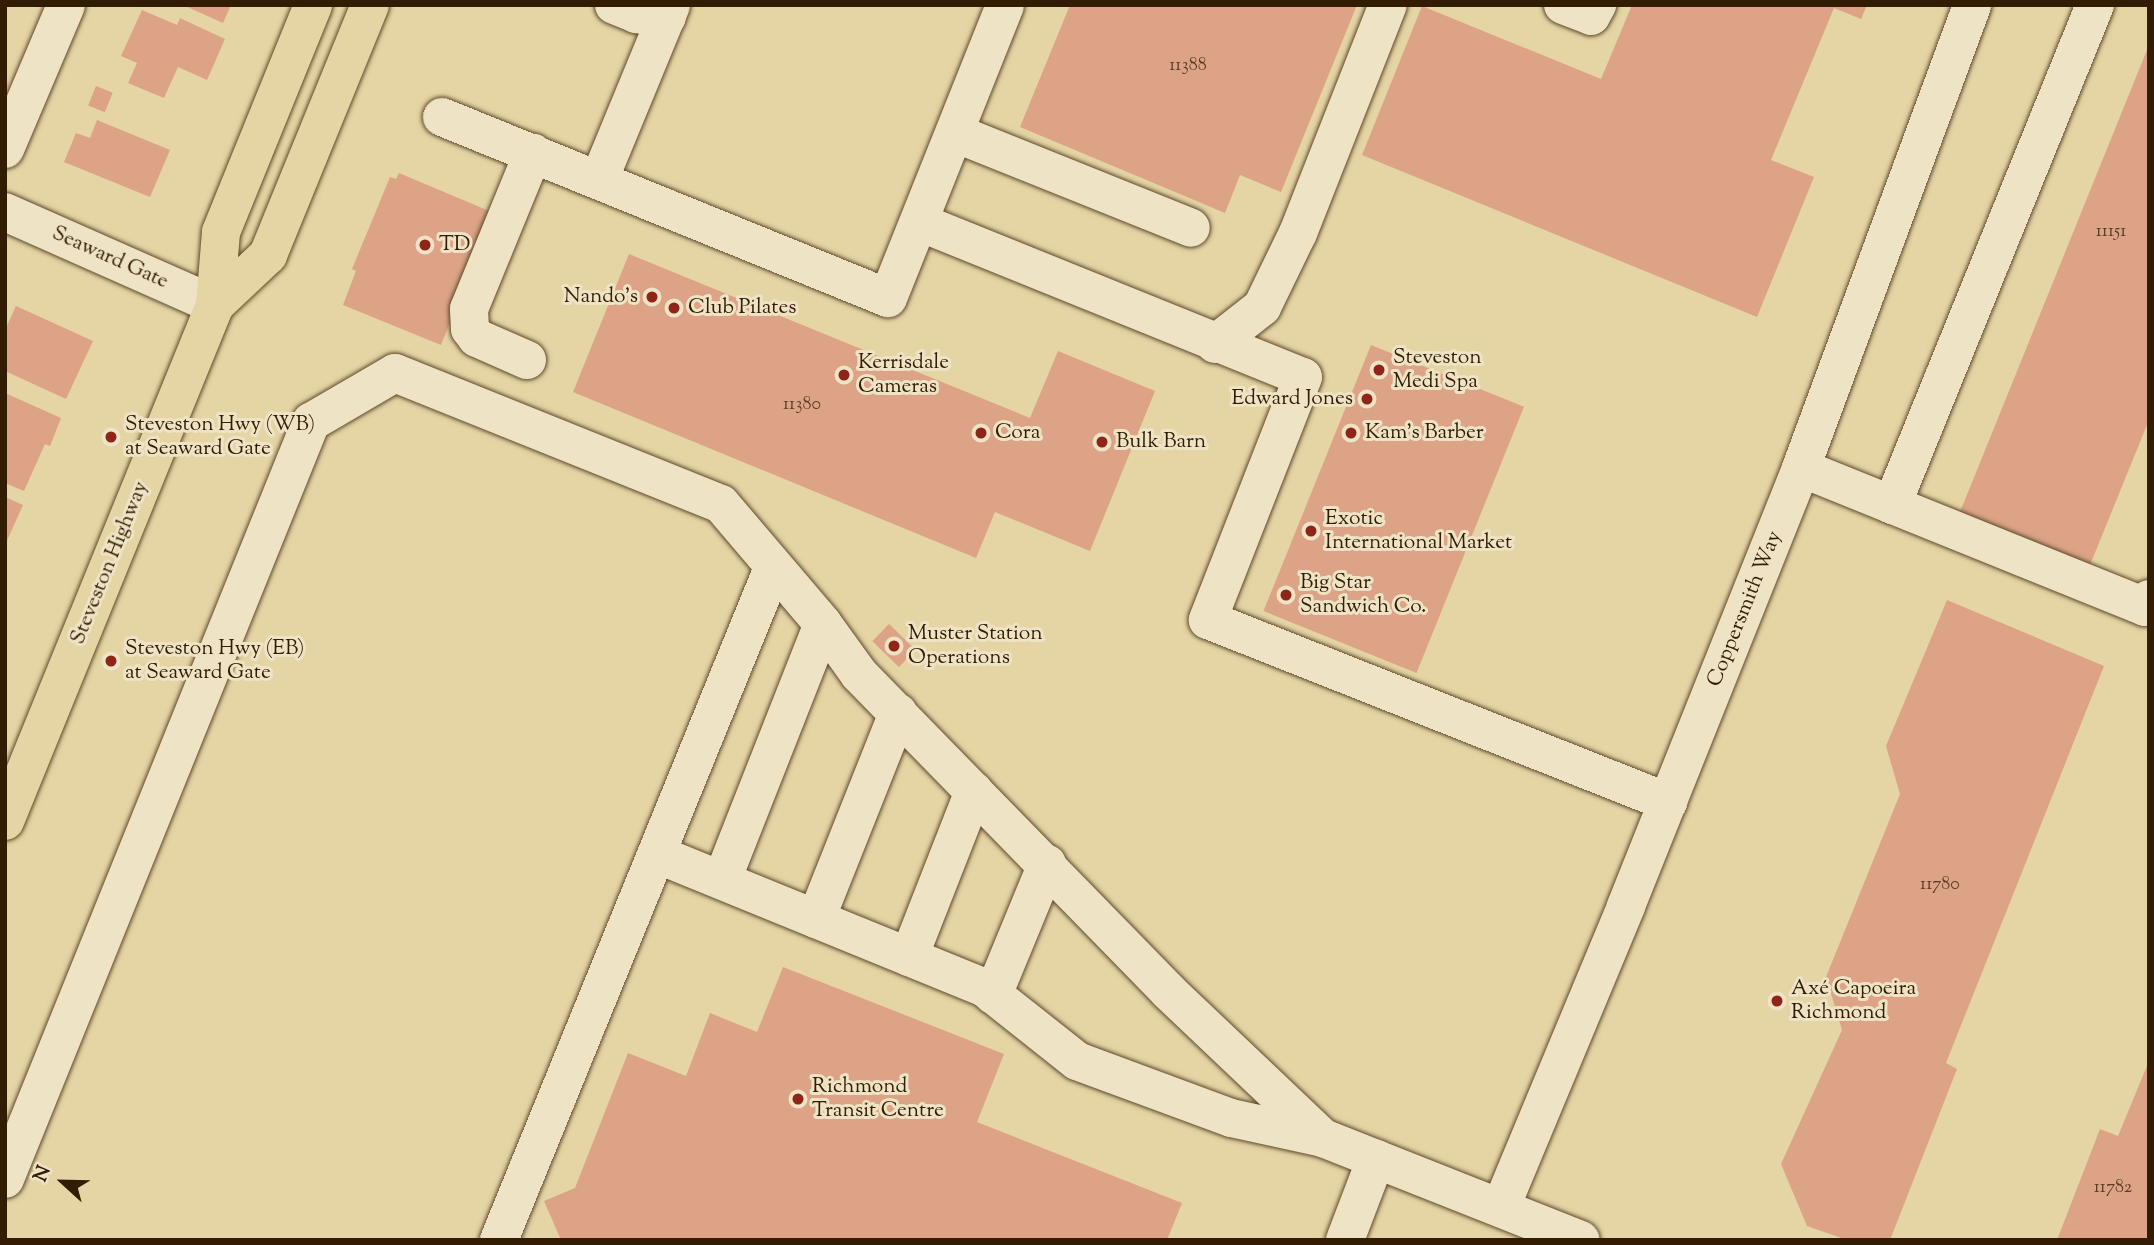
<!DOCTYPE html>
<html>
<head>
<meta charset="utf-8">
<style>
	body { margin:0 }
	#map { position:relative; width:2154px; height:1245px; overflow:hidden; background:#e5d4a4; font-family:"Sorts Mill Goudy",serif }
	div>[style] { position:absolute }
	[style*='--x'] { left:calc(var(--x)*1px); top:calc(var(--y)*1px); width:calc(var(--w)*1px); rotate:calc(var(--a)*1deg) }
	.building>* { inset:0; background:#dda387; transform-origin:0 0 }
	.roads { filter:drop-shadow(0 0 2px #5f4a2b) drop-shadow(0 0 2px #5f4a2b) }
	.minor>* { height:38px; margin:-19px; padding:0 19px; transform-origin:19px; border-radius:19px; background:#eee3c4 }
	.major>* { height:38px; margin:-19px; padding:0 19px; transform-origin:19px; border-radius:19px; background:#e5d4a4 }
	.dots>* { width:19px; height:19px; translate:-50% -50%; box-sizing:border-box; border:4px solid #eee3c4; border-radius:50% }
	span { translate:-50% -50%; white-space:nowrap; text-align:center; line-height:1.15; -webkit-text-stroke:6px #eee3c4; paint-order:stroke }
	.number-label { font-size:18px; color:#5d3e24 }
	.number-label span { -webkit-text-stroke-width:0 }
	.poi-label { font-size:21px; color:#321c03 }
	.left { translate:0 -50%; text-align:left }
	.right { translate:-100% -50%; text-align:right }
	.street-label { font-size:21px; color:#321c03 }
	.frame { position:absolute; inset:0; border:7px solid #321c03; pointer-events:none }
	.north { position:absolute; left:28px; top:1147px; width:70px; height:70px; -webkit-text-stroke:5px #eee3c4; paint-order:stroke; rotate:292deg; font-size:19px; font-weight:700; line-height:28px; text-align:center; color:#321c03 }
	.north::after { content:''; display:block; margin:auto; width:24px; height:32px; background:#321c03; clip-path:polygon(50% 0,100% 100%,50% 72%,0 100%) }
</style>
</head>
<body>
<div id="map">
	<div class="building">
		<i style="clip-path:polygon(183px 5px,231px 5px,223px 23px)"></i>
		<i style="clip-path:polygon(1070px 5px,1357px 5px,1281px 192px,1240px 175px,1225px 213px,1020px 127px)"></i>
		<i style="clip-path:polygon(1632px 5px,1867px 5px,1861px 19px,1834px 8px,1771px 160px,1814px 177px,1757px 317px,1362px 155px,1422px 6px,1601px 79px)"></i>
		<i style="clip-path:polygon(142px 10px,177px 25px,180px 18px,225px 39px,207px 80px,178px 67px,164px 98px,128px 83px,137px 63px,121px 56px)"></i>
		<i style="clip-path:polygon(2149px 45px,2149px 420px,2090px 565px,1960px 512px)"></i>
		<i style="left:96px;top:86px;width:18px;height:21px;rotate:22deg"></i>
		<i style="clip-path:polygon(97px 120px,170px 150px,150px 197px,64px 162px,76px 133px,90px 138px)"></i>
		<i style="clip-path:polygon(399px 173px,494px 213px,441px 345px,343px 305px,356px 271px,352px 269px,390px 177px,396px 179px)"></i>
		<i style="clip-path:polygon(629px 254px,1030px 418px,1058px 351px,1155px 391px,1090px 551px,995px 512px,976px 558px,573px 392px)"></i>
		<i style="clip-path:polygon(16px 306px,93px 341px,66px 399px,5px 371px,5px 330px)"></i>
		<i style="left:1371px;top:345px;width:165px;height:287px;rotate:22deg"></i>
		<i style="clip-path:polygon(5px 393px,61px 418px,50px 446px,45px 444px,24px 491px,5px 483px)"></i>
		<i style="clip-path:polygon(5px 497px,23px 505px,5px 545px)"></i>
		<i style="clip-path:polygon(1947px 600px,2104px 666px,1946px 1063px,1957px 1069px,1890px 1240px,1847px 1240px,1807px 1226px,1781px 1164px,1842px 1030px,1826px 977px,1900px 794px,1886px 746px)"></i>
		<i style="left:889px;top:624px;width:37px;height:24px;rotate:44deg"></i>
		<i style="clip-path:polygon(783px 967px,1004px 1054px,977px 1122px,1182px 1203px,1167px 1240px,561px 1240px,544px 1201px,575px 1188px,628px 1053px,686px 1076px,710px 1013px,757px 1032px)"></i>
		<i style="clip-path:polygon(2149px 1061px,2149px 1240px,2057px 1240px,2100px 1129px,2118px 1136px)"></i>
	</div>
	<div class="roads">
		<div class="minor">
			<i style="--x:614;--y:5;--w:24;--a:22"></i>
			<i style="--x:636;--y:14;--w:31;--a:6"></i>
			<i style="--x:1563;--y:5;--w:30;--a:21"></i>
			<i style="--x:1591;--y:16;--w:13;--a:-61"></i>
			<i style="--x:442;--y:117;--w:481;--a:22.1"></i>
			<i style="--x:888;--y:298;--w:315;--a:-68.2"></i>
			<i style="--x:955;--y:133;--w:254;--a:21.9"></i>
			<i style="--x:5;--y:149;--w:156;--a:-67"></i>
			<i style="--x:599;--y:180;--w:189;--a:-67.6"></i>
			<i style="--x:5;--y:212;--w:230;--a:23.9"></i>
			<i style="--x:919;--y:222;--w:414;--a:22"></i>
			<i style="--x:1303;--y:377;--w:261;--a:111.4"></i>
			<i style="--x:1208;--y:620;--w:495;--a:21.6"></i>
			<i style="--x:1215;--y:344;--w:60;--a:-38.2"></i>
			<i style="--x:1262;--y:307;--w:82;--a:-64.1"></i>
			<i style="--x:1298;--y:233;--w:245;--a:-68.5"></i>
			<i style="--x:527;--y:360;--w:55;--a:-156.3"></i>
			<i style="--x:477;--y:338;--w:11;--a:-128"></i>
			<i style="--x:470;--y:329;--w:20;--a:-93"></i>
			<i style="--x:469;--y:309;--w:169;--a:-67.7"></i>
			<i style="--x:1801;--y:468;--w:371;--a:22"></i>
			<i style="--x:2145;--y:607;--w:9;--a:-63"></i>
			<i style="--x:1892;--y:505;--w:540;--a:-67.9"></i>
			<i style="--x:722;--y:880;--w:275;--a:-68.5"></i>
			<i style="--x:816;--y:919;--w:222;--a:-68.3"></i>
			<i style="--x:909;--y:957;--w:178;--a:-68.6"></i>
			<i style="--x:993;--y:995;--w:142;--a:-67.6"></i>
			<i style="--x:1323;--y:1138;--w:277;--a:21.6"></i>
			<i style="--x:5;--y:1179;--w:817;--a:-67.99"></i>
			<i style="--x:311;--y:422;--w:97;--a:-30.3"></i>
			<i style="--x:395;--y:373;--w:351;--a:21.9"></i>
			<i style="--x:721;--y:504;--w:157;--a:49.6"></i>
			<i style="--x:823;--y:624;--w:62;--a:54.2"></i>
			<i style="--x:859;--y:674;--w:443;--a:45.7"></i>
			<i style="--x:1168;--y:991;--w:214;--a:43.5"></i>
			<i style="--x:1323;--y:1138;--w:94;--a:-167.7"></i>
			<i style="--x:1231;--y:1118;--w:164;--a:-159.7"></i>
			<i style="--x:1077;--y:1061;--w:117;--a:-141.6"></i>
			<i style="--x:985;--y:988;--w:354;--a:-157.8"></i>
			<i style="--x:1501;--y:1207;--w:326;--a:-67.4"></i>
			<i style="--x:1626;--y:906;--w:472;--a:-68.2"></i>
			<i style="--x:1801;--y:468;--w:494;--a:-69.7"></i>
			<i style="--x:499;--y:1240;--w:726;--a:-67.82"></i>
			<i style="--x:1345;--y:1240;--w:87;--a:-69.1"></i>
		</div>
		<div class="major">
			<i style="--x:215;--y:305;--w:73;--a:-43.3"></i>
			<i style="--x:268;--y:255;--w:270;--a:-67.8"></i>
			<i style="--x:5;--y:821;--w:557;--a:-67.85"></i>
			<i style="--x:215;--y:305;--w:73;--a:-85.3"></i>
			<i style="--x:221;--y:232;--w:245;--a:-67.9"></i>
		</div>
	</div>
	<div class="dots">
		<i style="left:425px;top:245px;background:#8f2418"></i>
		<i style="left:652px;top:297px;background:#8f2418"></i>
		<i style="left:674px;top:308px;background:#8f2418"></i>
		<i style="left:1379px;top:370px;background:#8f2418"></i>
		<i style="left:844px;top:375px;background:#8f2418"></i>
		<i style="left:1367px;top:399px;background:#8f2418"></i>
		<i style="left:981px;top:433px;background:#8f2418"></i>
		<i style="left:1351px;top:433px;background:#8f2418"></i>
		<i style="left:111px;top:437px;background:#8f2418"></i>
		<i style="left:1102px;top:442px;background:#8f2418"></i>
		<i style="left:1311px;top:531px;background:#8f2418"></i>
		<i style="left:1286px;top:595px;background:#8f2418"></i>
		<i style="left:894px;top:646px;background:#8f2418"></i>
		<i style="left:111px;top:661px;background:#8f2418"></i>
		<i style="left:1777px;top:1001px;background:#8f2418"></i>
		<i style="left:798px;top:1099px;background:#8f2418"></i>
	</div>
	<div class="number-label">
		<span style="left:1188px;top:66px">11388</span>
		<span style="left:2111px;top:232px">11151</span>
		<span style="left:802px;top:405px">11380</span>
		<span style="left:1940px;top:885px">11780</span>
		<span style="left:2113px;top:1188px">11782</span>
	</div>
	<div class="poi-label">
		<span class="left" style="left:439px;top:245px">TD</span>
		<span class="right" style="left:638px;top:297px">Nando's</span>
		<span class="left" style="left:688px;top:308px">Club Pilates</span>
		<span class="left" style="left:1393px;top:370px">Steveston<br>Medi Spa</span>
		<span class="left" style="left:858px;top:375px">Kerrisdale<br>Cameras</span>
		<span class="right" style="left:1353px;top:399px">Edward Jones</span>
		<span class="left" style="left:125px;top:437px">Steveston Hwy (WB)<br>at Seaward Gate</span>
		<span class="left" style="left:995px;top:433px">Cora</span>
		<span class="left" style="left:1365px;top:433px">Kam's Barber</span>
		<span class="left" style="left:1116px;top:442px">Bulk Barn</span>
		<span class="left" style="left:1325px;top:531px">Exotic<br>International Market</span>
		<span class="left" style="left:1300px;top:595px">Big Star<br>Sandwich Co.</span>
		<span class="left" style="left:908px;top:646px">Muster Station<br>Operations</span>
		<span class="left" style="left:125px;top:661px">Steveston Hwy (EB)<br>at Seaward Gate</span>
		<span class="left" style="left:1791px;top:1001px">Axé Capoeira<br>Richmond</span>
		<span class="left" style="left:812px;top:1099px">Richmond<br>Transit Centre</span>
	</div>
	<div class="street-label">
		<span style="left:110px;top:258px;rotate:24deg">Seaward Gate</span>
		<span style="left:110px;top:563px;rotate:-68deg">Steveston Highway</span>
		<span style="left:1745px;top:609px;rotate:-68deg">Coppersmith Way</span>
	</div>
	<div class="frame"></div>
	<div class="north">N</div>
</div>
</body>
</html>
